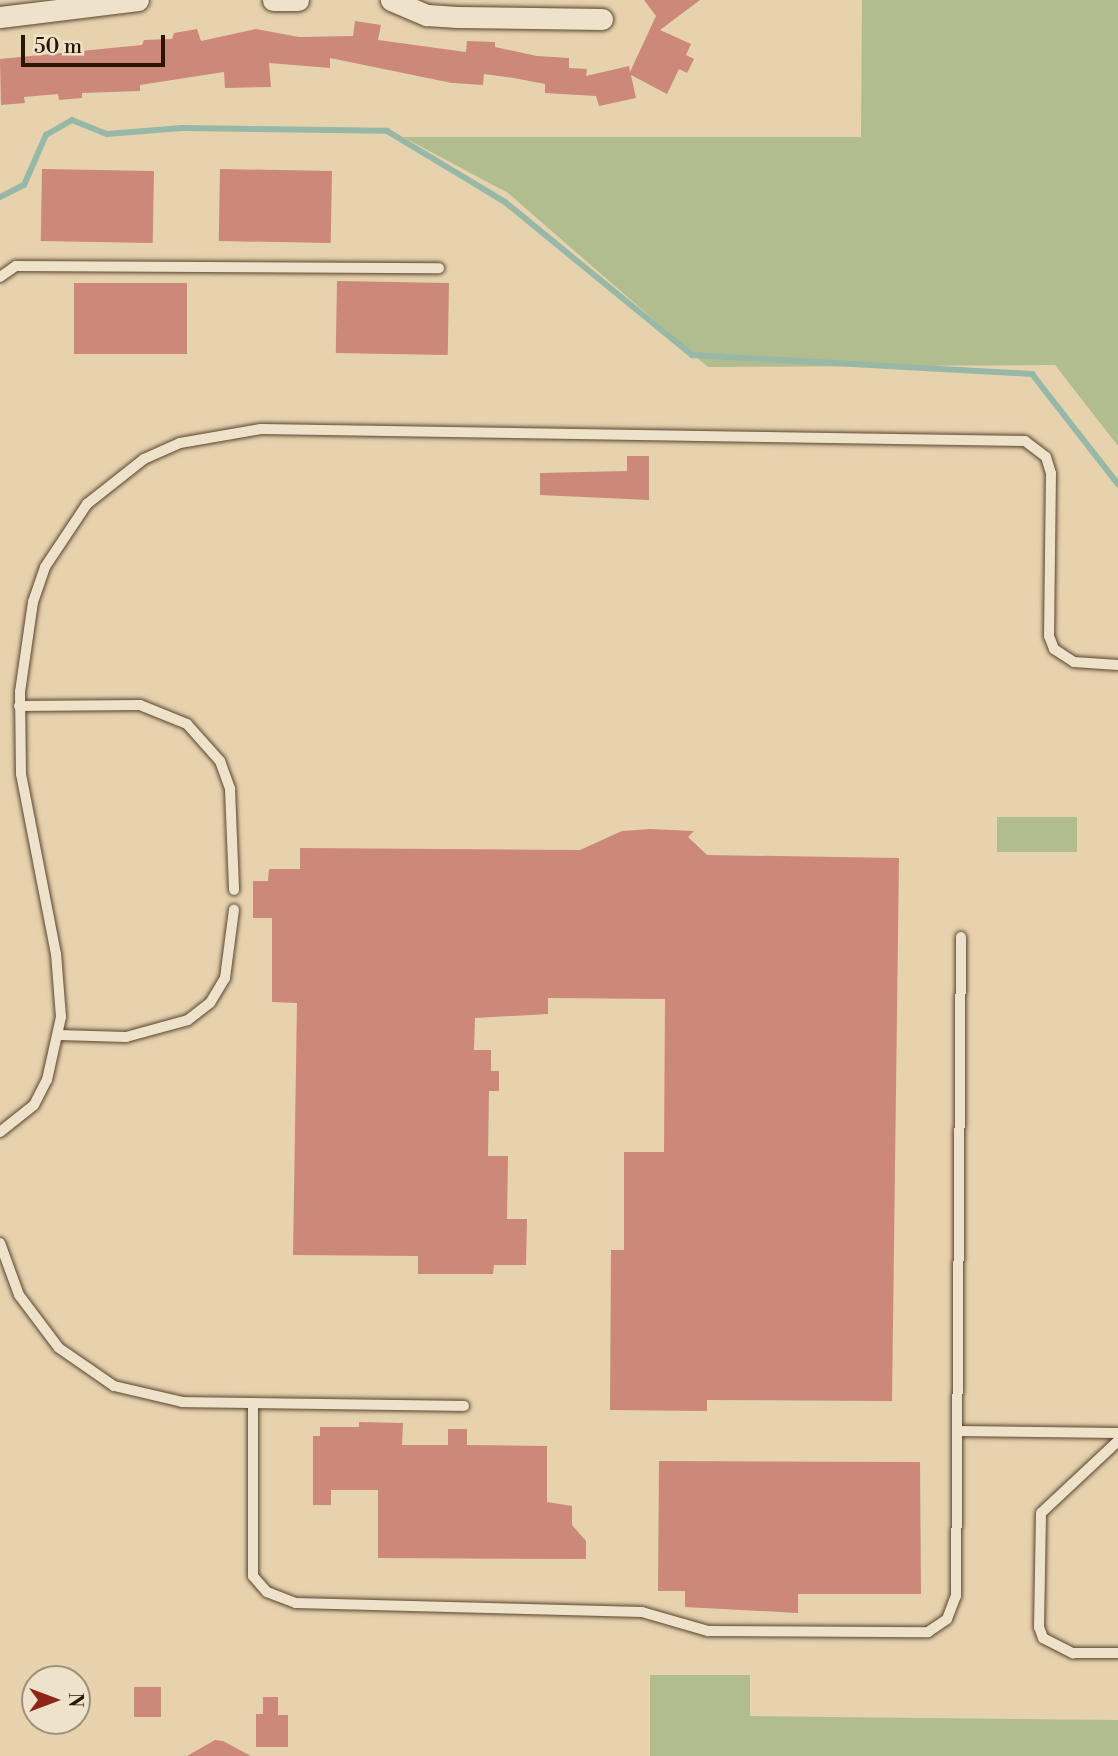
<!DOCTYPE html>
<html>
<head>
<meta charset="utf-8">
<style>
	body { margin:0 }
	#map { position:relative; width:1118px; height:1756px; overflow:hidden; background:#e7d2ae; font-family:"Libre Bodoni",serif }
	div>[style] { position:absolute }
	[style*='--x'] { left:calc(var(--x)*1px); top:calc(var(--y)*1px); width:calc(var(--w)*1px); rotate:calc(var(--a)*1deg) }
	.green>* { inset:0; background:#b1bd8e; transform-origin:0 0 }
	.stream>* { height:6px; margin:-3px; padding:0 3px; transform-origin:3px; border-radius:3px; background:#97b8a7 }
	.building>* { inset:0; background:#cc8878; transform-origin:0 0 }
	.roads { filter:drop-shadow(0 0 2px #584531) drop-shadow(0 0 2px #584531) }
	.service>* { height:10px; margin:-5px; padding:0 5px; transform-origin:5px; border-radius:5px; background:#efe2ca }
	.minor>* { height:21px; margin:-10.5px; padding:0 10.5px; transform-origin:10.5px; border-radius:10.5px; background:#efe2ca }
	span { translate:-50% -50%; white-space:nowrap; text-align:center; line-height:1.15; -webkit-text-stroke:5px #efe2ca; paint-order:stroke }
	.north { position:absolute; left:21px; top:1665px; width:70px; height:70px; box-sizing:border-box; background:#efe2ca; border:2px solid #9f907c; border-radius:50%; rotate:90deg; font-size:19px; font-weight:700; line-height:28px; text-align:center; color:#281607 }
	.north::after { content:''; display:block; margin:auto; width:24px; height:32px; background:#8f2418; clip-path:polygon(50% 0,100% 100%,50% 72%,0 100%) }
	.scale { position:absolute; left:21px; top:35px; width:144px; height:32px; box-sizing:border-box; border:4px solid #281607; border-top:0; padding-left:9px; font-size:21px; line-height:24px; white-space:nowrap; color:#281607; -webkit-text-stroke:5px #efe2ca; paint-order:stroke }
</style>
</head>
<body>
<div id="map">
	<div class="green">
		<i style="clip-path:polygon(862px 0,1118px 0,1118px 446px,1055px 365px,708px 367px,508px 193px,403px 137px,861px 137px)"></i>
		<i style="left:997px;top:817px;width:80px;height:35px"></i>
		<i style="clip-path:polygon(650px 1675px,750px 1675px,750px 1716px,1118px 1720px,1118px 1756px,650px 1756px)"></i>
	</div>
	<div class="stream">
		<i style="--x:0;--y:197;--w:27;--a:-27"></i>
		<i style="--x:24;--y:185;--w:55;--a:-66.3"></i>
		<i style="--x:46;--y:135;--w:30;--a:-30"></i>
		<i style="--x:72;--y:120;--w:38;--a:22"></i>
		<i style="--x:107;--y:134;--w:75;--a:-4.6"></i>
		<i style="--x:182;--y:128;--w:205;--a:0.8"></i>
		<i style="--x:387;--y:131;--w:138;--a:31"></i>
		<i style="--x:505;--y:202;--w:242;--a:39.3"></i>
		<i style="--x:692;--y:355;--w:341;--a:3.2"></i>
		<i style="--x:1032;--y:374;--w:140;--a:52"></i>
	</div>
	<div class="building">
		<i style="clip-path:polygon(644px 0,700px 0,660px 30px,691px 44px,686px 55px,694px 59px,687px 73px,679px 69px,667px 94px,631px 75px,636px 98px,599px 106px,596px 96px,545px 93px,545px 84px,514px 78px,484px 74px,483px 85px,452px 83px,330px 58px,330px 68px,269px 63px,271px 87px,225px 88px,224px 72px,140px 85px,140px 91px,82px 93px,82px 98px,59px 100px,58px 94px,24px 97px,25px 103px,1px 105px,0 59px,142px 45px,144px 40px,172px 39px,174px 33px,197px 29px,201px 41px,256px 29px,299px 37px,353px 36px,355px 21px,381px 25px,378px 40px,466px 52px,467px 41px,495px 42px,495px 47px,537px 56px,569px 58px,569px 68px,587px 69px,586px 76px,629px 66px,630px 72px,656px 16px)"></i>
		<i style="left:42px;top:169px;width:112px;height:72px;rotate:1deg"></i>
		<i style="left:220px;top:169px;width:112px;height:72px;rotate:1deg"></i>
		<i style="left:337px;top:281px;width:112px;height:72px;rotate:1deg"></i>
		<i style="left:74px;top:283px;width:113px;height:71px"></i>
		<i style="clip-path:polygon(627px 456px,649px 456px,649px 500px,540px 495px,540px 473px,627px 471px)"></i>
		<i style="clip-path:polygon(650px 829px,694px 831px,688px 837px,707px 855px,899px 858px,892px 1401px,707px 1400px,707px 1411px,610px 1410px,611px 1250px,624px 1250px,624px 1152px,664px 1152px,665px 999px,548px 998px,548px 1014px,475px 1018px,474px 1050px,491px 1050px,491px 1071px,499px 1071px,499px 1091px,489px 1091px,488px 1156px,508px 1156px,507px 1219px,527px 1219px,526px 1265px,494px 1265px,493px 1274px,418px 1274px,418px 1256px,293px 1255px,297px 1003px,272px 1002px,272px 918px,253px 918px,253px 881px,268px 881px,269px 869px,300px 869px,300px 848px,580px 850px,622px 831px)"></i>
		<i style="clip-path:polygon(359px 1422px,403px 1423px,402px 1445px,448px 1445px,448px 1429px,467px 1429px,467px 1445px,547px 1446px,547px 1502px,572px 1506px,572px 1525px,586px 1541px,586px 1559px,378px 1558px,378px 1490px,331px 1490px,331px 1505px,313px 1505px,313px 1436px,320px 1436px,320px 1427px,359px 1427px)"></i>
		<i style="clip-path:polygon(659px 1461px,920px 1462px,921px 1594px,798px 1594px,798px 1613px,685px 1607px,685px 1591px,658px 1591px)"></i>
		<i style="left:134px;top:1687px;width:27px;height:30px"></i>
		<i style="clip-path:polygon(263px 1697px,278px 1697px,278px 1715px,288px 1715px,288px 1747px,256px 1747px,256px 1714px,263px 1714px)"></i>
		<i style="clip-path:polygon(215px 1740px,223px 1741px,251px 1756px,187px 1756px)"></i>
	</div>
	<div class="roads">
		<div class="service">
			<i style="--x:0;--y:277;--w:19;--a:-35"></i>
			<i style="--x:16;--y:266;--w:423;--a:0.3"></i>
			<i style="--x:19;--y:706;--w:121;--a:-0.5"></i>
			<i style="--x:140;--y:705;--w:51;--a:22"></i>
			<i style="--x:187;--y:724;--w:50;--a:48.3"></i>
			<i style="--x:220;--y:761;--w:30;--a:70"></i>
			<i style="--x:230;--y:789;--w:101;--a:87.7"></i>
			<i style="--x:59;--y:1035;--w:67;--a:1.7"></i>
			<i style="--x:126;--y:1037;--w:64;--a:-15.3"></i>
			<i style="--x:188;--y:1020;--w:28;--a:-38"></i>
			<i style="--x:210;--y:1003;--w:29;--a:-59"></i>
			<i style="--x:225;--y:978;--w:69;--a:-82.5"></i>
			<i style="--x:0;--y:1132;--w:43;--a:-38.5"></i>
			<i style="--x:34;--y:1105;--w:28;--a:-63"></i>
			<i style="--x:47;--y:1080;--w:65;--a:-77.5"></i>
			<i style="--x:61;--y:1017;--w:63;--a:-94.5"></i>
			<i style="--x:56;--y:954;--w:183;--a:-101"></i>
			<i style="--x:21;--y:774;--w:82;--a:-90.7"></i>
			<i style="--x:20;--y:692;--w:91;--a:-81.8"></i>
			<i style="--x:33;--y:602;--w:37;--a:-71"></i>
			<i style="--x:45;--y:567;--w:76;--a:-56.3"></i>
			<i style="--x:87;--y:504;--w:73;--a:-38.3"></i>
			<i style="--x:144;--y:459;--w:39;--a:-24"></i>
			<i style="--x:180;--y:443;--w:82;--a:-9.8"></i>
			<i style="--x:261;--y:429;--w:764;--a:0.9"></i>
			<i style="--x:1025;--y:441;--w:26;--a:37"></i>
			<i style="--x:1046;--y:457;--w:17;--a:73"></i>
			<i style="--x:1051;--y:473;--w:163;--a:90.7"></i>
			<i style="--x:1049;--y:636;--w:14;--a:69"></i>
			<i style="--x:1054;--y:649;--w:24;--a:33"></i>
			<i style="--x:1074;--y:662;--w:44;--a:3.9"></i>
			<i style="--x:0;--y:1243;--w:55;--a:69.9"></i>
			<i style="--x:19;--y:1295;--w:66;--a:53"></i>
			<i style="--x:59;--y:1348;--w:67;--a:34.6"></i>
			<i style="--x:114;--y:1386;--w:70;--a:13.2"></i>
			<i style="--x:182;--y:1402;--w:282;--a:0.8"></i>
			<i style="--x:253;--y:1403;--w:173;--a:90"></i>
			<i style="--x:253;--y:1576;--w:21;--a:49"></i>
			<i style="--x:267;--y:1592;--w:31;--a:21"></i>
			<i style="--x:296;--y:1603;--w:346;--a:1.5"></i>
			<i style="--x:642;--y:1612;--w:69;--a:16.1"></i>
			<i style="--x:708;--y:1631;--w:220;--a:0.3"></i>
			<i style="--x:928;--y:1632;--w:23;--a:-34"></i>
			<i style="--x:947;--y:1619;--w:25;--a:-69"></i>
			<i style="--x:956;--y:1596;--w:659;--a:-89.57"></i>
			<i style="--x:958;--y:1431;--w:160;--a:0.7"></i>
			<i style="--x:1118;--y:1441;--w:105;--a:136.9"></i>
			<i style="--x:1041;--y:1513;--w:114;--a:91"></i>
			<i style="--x:1039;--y:1627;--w:12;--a:70"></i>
			<i style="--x:1043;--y:1638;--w:34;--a:27"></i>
			<i style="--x:1073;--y:1653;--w:45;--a:0"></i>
		</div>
		<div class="minor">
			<i style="--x:273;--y:0;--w:25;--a:0"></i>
			<i style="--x:391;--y:0;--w:39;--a:23"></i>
			<i style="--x:427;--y:15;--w:30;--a:4"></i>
			<i style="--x:457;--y:17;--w:145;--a:0.8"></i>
			<i style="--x:0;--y:17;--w:139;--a:-7"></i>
		</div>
	</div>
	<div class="north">N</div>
	<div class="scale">50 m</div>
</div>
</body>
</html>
